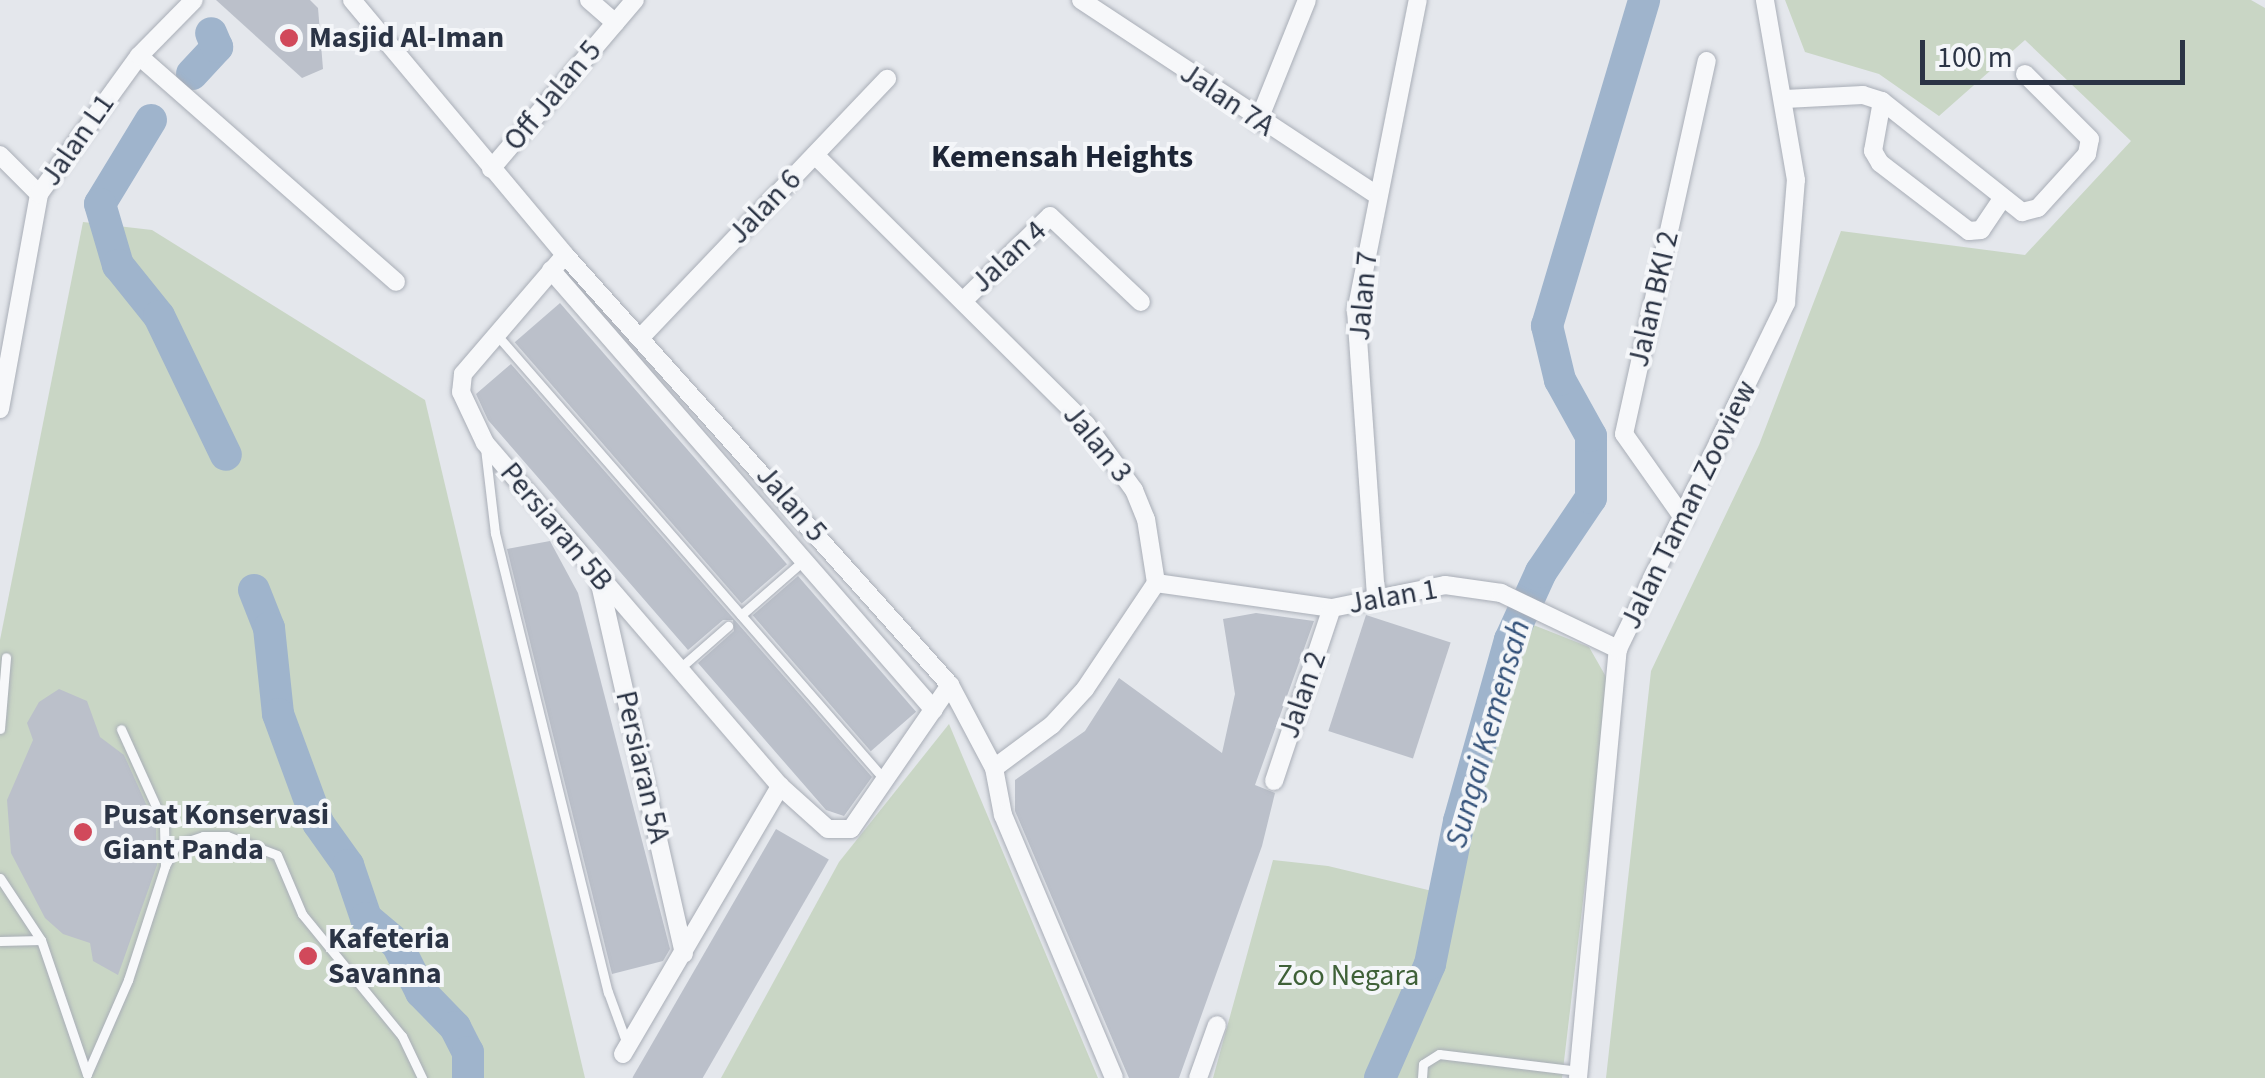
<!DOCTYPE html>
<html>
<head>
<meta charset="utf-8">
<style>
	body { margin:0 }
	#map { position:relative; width:2265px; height:1078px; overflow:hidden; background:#e4e7ec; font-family:"Source Sans 3",sans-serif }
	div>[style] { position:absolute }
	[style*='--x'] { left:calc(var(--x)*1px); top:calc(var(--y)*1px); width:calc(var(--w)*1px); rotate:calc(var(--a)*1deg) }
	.green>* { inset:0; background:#c9d6c5 }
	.river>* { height:32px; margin:-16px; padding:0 16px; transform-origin:16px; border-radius:16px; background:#9fb4cc }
	.building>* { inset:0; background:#bbc0ca; transform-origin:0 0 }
	.roads { filter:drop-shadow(0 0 2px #a9aeb7) drop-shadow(0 0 2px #a9aeb7) }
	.service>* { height:9px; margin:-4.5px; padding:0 4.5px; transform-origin:4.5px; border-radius:4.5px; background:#f7f8fa }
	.minor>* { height:18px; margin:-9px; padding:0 9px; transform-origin:9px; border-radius:9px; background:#f7f8fa }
	.dots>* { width:28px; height:28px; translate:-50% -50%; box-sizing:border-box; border:5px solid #f4f6f9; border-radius:50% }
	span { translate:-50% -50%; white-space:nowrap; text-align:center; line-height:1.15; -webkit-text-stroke:8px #f4f6f9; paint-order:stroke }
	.poi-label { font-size:30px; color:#2b3445; font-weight:700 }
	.left { translate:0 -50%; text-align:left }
	.street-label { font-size:30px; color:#2b3445 }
	.park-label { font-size:30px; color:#3f6138 }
	.neighbourhood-label { font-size:32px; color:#1d2536; font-weight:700 }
	.water-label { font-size:32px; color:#34527a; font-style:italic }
	.scale { position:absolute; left:1920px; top:40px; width:265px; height:45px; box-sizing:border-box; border:5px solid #2b3445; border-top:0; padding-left:12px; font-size:30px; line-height:35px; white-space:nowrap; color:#2b3445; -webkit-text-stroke:8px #f4f6f9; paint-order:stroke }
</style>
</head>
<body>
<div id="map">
	<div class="green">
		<i style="clip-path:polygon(1785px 0,2251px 0,2265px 8px,2265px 1078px,1606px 1078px,1651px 671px,1759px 445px,1841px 231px,2025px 255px,2131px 141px,2025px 40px,1939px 116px,1879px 74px,1805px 52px)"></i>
		<i style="clip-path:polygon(83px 222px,152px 230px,425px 400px,585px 1078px,0 1078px,0 640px)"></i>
		<i style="clip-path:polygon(1513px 617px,1589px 647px,1609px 682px,1562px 1078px,1213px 1078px,1273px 860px,1328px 866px,1453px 896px,1485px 712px)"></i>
		<i style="clip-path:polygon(949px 724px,1098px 1078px,721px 1078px,839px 862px)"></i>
	</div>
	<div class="river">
		<i style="--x:192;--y:74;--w:37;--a:-47"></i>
		<i style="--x:217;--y:47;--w:15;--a:-113"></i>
		<i style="--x:151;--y:120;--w:98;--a:121.3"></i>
		<i style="--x:100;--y:204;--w:64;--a:73.6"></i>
		<i style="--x:118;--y:265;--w:65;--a:51.2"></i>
		<i style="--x:159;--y:316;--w:154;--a:64.3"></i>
		<i style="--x:254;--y:590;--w:41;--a:68.5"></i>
		<i style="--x:269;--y:628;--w:86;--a:84"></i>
		<i style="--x:278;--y:714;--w:116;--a:69.8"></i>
		<i style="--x:318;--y:823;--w:52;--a:54.5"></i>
		<i style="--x:348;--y:865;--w:56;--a:71.2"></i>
		<i style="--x:366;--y:918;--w:40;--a:40"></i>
		<i style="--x:397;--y:944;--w:54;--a:63.4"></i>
		<i style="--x:421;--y:992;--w:49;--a:45.8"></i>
		<i style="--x:455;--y:1027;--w:28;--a:63"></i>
		<i style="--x:468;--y:1052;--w:26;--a:90"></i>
		<i style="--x:1380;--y:1078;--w:124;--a:-66.3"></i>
		<i style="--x:1430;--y:964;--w:146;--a:-78.5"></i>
		<i style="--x:1459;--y:821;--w:188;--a:-74.3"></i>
		<i style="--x:1510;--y:640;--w:75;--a:-65.5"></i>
		<i style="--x:1541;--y:572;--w:89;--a:-56"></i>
		<i style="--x:1591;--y:498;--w:62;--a:-90"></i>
		<i style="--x:1591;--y:436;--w:64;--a:-119"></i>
		<i style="--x:1560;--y:380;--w:56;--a:-103.5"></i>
		<i style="--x:1547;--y:326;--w:340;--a:-73.4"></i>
	</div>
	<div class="building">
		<i style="clip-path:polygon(216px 0,310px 0,318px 8px,323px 69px,302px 78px)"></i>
		<i style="left:560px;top:303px;width:346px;height:60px;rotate:49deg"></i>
		<i style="clip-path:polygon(511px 364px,872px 777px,844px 816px,826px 810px,698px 663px,734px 631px,733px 620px,723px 620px,688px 650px,488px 420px,476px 394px)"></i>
		<i style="clip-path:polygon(550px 541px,578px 593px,670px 949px,663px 961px,612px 974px,507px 549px)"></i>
		<i style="left:798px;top:576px;width:180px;height:60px;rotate:49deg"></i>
		<i style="clip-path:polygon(1256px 613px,1314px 621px,1255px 785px,1275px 793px,1262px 846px,1179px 1078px,1129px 1078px,1015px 811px,1015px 780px,1085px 731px,1119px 678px,1222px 753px,1235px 694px,1223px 619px)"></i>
		<i style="left:1366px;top:615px;width:89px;height:122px;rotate:18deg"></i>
		<i style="clip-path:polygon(59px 689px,87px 701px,100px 737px,124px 755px,156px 826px,157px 865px,118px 975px,93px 961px,90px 943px,63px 934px,45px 918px,11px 853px,7px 800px,33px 740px,27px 723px,39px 702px)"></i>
		<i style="left:776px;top:829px;width:61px;height:287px;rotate:30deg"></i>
	</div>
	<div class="roads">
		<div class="service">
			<i style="--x:496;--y:334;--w:592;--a:48.91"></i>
			<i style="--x:485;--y:448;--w:86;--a:83.3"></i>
			<i style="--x:495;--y:533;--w:473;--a:76.2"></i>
			<i style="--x:608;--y:992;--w:55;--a:69.9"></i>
			<i style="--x:741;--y:615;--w:82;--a:-41.1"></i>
			<i style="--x:680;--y:668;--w:64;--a:-41.2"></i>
			<i style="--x:0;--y:729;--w:72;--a:-85.2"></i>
			<i style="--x:165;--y:866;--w:24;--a:-62"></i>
			<i style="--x:176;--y:845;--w:28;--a:-18"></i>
			<i style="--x:203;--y:836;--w:24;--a:0"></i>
			<i style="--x:227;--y:836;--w:53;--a:20.8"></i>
			<i style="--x:277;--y:855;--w:64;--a:67"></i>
			<i style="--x:302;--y:914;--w:158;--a:50.7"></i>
			<i style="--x:402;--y:1036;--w:47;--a:64.5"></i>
			<i style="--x:0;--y:878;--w:74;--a:56.5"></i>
			<i style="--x:41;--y:940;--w:142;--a:71.1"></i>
			<i style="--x:0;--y:941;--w:41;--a:-1.4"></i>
			<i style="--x:87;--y:1074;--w:103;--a:-66.4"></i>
			<i style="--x:128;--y:980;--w:120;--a:-72"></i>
			<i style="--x:165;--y:866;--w:42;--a:-91.4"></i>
			<i style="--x:164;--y:824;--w:104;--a:-114.4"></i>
			<i style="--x:1422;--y:1078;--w:14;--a:-86"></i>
			<i style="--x:1423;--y:1064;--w:19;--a:-32"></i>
			<i style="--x:1439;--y:1054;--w:141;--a:6.9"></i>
		</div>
		<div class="minor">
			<i style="--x:352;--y:0;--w:332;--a:50.1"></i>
			<i style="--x:565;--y:255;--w:577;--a:48.16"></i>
			<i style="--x:950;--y:685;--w:94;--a:62.1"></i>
			<i style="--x:994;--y:768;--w:48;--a:79.2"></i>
			<i style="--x:1003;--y:815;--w:285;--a:67.1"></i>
			<i style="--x:589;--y:0;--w:35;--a:41"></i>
			<i style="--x:1081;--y:0;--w:352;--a:33.4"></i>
			<i style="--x:139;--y:56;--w:342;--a:41.3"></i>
			<i style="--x:1785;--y:99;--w:78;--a:-2.9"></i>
			<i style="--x:1863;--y:95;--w:20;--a:18"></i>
			<i style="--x:1882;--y:101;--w:179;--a:38.4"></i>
			<i style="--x:2022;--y:212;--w:16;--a:-14"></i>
			<i style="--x:2038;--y:208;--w:73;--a:-47.8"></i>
			<i style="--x:2087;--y:154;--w:15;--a:-79"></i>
			<i style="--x:2090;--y:139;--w:92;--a:-135"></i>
			<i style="--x:1882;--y:101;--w:51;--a:100.2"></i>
			<i style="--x:1873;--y:151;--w:14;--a:60"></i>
			<i style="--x:1880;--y:163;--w:112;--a:37.4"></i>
			<i style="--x:1969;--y:231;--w:12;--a:-5"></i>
			<i style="--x:1981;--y:230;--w:37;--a:-56"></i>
			<i style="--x:1258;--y:122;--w:131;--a:-68.1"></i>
			<i style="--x:0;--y:155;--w:55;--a:45"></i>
			<i style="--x:815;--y:155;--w:382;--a:44.8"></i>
			<i style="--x:1086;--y:424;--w:82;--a:54"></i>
			<i style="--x:1134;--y:490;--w:31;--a:68"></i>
			<i style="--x:1146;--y:519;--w:65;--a:81.1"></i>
			<i style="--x:1156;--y:583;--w:128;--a:123.8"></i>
			<i style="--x:1085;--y:689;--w:49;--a:132.5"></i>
			<i style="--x:1052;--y:725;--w:72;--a:143.4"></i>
			<i style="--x:491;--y:169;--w:222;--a:-49.6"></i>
			<i style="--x:565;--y:255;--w:157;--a:130.6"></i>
			<i style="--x:463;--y:374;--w:18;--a:96"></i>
			<i style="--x:461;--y:392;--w:56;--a:64.8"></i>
			<i style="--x:485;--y:443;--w:452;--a:49.3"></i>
			<i style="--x:780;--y:786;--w:64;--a:41.9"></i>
			<i style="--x:828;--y:829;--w:23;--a:0"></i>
			<i style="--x:851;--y:829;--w:175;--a:-55.5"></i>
			<i style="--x:551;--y:270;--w:583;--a:48.96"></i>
			<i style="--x:964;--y:300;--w:120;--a:-44.3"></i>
			<i style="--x:1050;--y:216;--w:125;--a:43.4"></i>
			<i style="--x:643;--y:335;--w:354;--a:-46.4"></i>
			<i style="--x:0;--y:409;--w:219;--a:-79.7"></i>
			<i style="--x:39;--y:194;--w:170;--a:-54.1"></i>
			<i style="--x:139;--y:56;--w:78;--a:-45.5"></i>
			<i style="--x:1684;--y:519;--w:104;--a:-125.2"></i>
			<i style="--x:1624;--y:434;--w:382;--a:-77.5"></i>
			<i style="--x:1156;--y:583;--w:178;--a:8.1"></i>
			<i style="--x:1332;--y:608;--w:115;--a:-11.5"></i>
			<i style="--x:1445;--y:585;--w:57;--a:8.1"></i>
			<i style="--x:1501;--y:593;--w:130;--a:25.6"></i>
			<i style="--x:600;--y:584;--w:379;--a:77.2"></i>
			<i style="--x:1376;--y:596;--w:285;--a:-94"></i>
			<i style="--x:1356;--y:312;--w:318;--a:-78.8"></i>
			<i style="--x:1274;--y:781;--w:182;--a:-71.5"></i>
			<i style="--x:623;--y:1054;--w:311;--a:-59.6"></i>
			<i style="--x:1198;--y:1078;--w:56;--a:-70.3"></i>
			<i style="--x:1578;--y:1078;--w:431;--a:-84.7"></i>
			<i style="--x:1618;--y:649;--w:385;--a:-64.1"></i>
			<i style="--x:1786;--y:303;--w:123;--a:-85.4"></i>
			<i style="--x:1796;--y:180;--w:183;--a:-99.8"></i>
		</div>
	</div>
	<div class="dots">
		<i style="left:289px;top:38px;background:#d1495b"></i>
		<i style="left:83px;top:832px;background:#d1495b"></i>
		<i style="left:308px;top:956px;background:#d1495b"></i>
	</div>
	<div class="poi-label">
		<span class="left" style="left:309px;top:38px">Masjid Al-Iman</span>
		<span class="left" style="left:103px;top:832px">Pusat Konservasi<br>Giant Panda</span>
		<span class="left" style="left:328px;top:956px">Kafeteria<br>Savanna</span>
	</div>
	<div class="street-label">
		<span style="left:553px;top:96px;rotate:-50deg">Off Jalan 5</span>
		<span style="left:1227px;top:100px;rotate:34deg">Jalan 7A</span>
		<span style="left:78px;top:140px;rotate:-55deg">Jalan L1</span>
		<span style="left:765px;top:207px;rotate:-46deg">Jalan 6</span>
		<span style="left:1009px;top:257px;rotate:-43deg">Jalan 4</span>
		<span style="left:1364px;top:296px;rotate:-85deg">Jalan 7</span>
		<span style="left:1654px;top:299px;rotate:-77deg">Jalan BKI 2</span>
		<span style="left:1097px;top:444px;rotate:51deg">Jalan 3</span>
		<span style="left:791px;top:504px;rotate:49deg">Jalan 5</span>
		<span style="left:1689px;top:505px;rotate:-64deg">Jalan Taman Zooview</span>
		<span style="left:556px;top:527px;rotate:50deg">Persiaran 5B</span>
		<span style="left:1393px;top:597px;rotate:-10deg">Jalan 1</span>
		<span style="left:1303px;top:695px;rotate:-71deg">Jalan 2</span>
		<span style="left:642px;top:767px;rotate:77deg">Persiaran 5A</span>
	</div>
	<div class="park-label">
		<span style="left:1348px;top:976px">Zoo Negara</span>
	</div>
	<div class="neighbourhood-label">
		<span style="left:1062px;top:157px">Kemensah Heights</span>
	</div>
	<div class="water-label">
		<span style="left:1488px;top:734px;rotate:-74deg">Sungai Kemensah</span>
	</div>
	<div class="scale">100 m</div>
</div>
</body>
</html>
